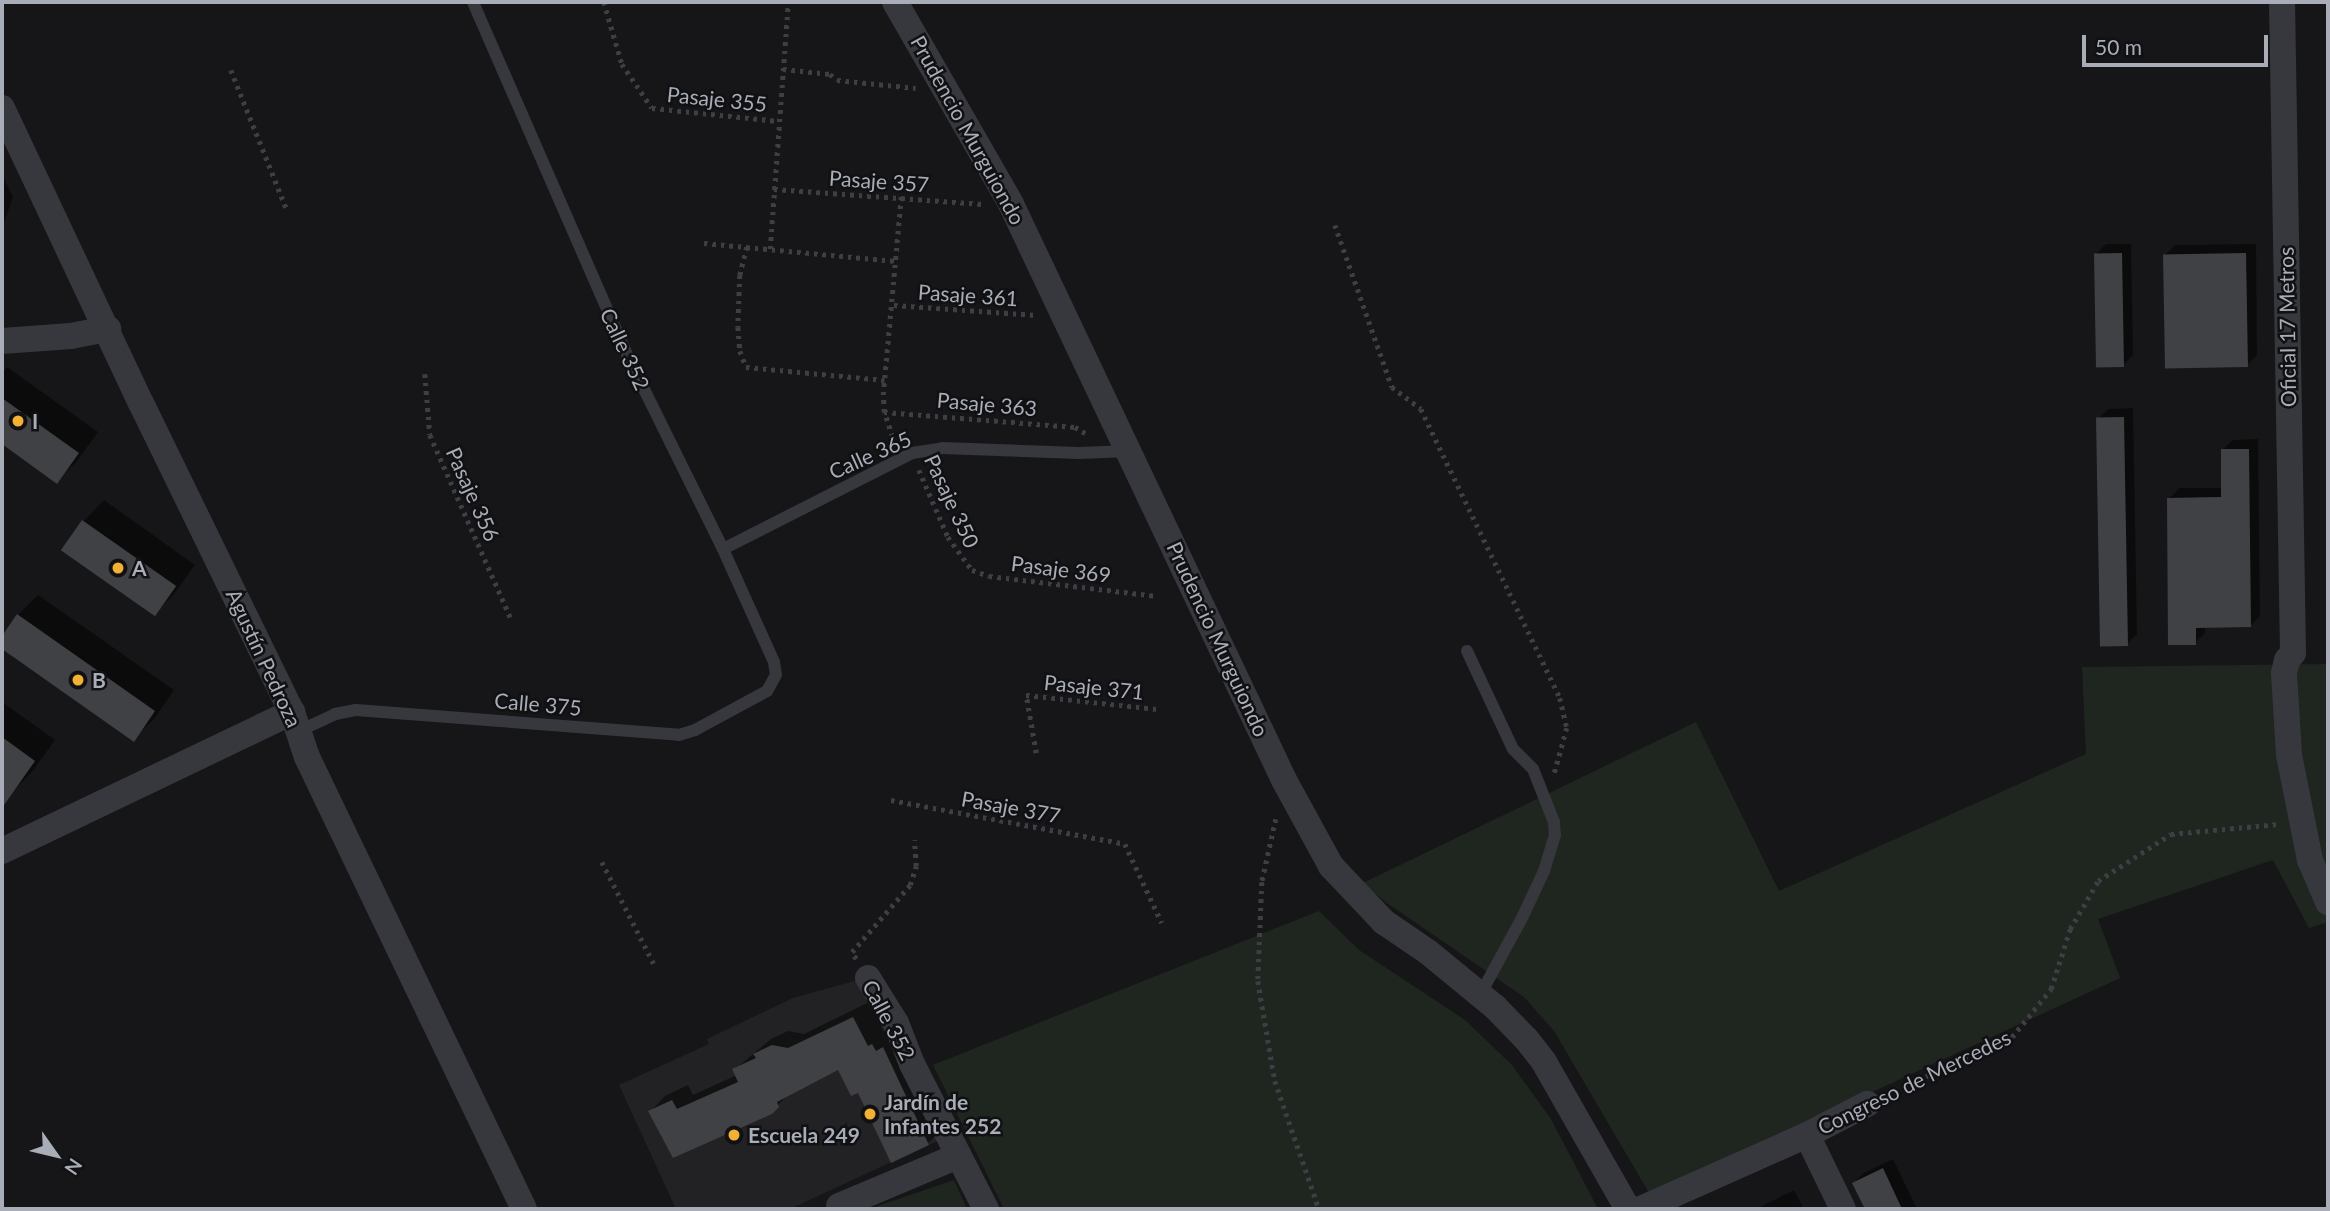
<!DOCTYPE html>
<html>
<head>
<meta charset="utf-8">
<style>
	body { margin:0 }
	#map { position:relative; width:2330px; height:1211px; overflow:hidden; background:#161618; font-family:Lato,sans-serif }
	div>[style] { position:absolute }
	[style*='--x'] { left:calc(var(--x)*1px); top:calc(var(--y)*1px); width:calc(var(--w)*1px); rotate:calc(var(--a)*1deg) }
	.built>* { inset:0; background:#222225 }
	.green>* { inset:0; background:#1e261f }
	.shadow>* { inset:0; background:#0007 }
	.building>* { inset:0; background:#404145; transform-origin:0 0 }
	.path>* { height:4.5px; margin-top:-2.25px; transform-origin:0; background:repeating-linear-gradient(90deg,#3d3f44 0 3.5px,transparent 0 8.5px) }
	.service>* { height:12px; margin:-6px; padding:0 6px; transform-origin:6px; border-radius:6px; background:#37383d }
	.minor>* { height:26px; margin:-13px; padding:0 13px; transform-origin:13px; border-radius:13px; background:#37383d }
	.dots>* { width:19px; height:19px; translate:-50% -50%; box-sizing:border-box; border:4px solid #111113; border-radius:50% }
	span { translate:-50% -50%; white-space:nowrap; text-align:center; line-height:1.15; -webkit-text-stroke:5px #111113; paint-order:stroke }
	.street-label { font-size:21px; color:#a8adb8 }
	.poi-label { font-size:21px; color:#a8adb8; font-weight:700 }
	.left { translate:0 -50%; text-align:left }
	.frame { position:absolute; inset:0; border:4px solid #a8adb8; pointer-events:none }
	.north { position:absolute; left:21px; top:1120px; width:70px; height:70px; -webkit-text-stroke:5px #111113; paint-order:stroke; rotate:124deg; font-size:19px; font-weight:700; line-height:28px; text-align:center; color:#a8adb8 }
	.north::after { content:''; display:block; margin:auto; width:24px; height:32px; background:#a8adb8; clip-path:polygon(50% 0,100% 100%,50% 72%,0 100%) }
	.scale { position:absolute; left:2082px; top:35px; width:186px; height:32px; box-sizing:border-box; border:4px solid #a8adb8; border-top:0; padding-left:9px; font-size:21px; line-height:24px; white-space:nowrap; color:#a8adb8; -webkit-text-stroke:5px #111113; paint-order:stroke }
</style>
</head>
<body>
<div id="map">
	<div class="built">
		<i style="clip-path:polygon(862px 979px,939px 1140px,790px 1209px,676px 1209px,619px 1085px,709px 1044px,707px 1039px,793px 998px)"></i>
	</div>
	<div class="green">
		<i style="clip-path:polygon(2328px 664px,2328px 922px,2309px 928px,2273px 860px,2098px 919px,2120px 978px,1655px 1192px,1648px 1191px,1554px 1031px,1524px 997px,1384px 901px,1363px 883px,1696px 722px,1779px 891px,2086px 754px,2082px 667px)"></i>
		<i style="clip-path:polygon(1319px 911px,1359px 950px,1465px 1020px,1512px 1065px,1551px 1119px,1598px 1209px,1004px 1209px,933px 1065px)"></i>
		<i style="clip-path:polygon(954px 1180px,967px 1209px,869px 1209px)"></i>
	</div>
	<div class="shadow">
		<i style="clip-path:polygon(2px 175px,13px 197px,2px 228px)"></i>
		<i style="clip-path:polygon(2106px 244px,2131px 244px,2133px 355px,2123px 365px,2096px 254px)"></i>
		<i style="clip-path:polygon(2256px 244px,2257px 355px,2247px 365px,2165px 255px,2175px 245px)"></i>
		<i style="clip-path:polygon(7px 367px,98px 432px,77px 461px,57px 481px,2px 442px,2px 373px)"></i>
		<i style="clip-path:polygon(2133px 408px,2137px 634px,2127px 644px,2098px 419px,2108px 409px)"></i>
		<i style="clip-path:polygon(2258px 439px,2260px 616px,2250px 626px,2205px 626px,2205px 633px,2195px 643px,2169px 499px,2179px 488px,2223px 488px,2222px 450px,2233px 440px)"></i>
		<i style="clip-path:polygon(104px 500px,195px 565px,174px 594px,154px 614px,63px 550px,84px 521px)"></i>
		<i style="clip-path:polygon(38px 595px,174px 690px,154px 719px,133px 739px,2px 647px,2px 639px,18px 615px)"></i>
		<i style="clip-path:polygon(2px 702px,55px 740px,32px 772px,12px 792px,2px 785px)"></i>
		<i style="clip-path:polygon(869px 1002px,884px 1032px,888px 1030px,944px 1128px,928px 1143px,859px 1090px,839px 1068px,789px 1094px,771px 1112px,650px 1112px,665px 1096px,688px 1085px,693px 1095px,737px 1075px,734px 1070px,771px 1039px,788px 1031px,804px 1034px)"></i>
		<i style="clip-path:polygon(1893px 1159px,1917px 1209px,1867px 1209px,1854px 1183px,1864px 1173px)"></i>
		<i style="clip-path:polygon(1794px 1190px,1804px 1209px,1756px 1209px)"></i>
	</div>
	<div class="building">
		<i style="left:2122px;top:253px;width:114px;height:28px;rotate:89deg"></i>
		<i style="left:2246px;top:253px;width:114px;height:83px;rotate:89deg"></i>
		<i style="clip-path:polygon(2px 398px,79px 453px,57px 484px,2px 444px)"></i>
		<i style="left:2124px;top:417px;width:229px;height:28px;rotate:89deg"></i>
		<i style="clip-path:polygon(2221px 449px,2249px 449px,2251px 627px,2196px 628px,2196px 645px,2168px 645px,2167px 498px,2221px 497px)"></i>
		<i style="left:82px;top:520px;width:115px;height:37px;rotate:35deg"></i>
		<i style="clip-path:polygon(17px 614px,155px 711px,134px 742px,2px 649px,2px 636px)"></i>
		<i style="clip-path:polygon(2px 737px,35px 761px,2px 808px)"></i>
		<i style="clip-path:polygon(853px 1017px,868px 1046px,872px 1044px,876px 1051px,883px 1047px,929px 1145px,891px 1163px,858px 1093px,851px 1096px,838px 1070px,777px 1102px,779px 1107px,772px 1114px,673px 1158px,648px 1111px,672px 1100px,677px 1109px,738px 1082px,732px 1069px,756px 1058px,753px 1054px,772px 1045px,788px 1048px)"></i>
		<i style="clip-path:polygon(1883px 1168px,1902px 1209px,1865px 1209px,1852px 1183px)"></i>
	</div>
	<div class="path">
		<i style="--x:604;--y:2;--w:65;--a:73.8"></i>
		<i style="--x:622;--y:64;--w:53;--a:55.7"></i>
		<i style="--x:652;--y:108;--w:127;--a:5.9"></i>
		<i style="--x:783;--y:69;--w:47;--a:6.1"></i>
		<i style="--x:830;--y:74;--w:9;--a:41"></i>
		<i style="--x:837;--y:80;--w:79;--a:5.8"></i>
		<i style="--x:231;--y:70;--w:151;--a:68.2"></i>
		<i style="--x:774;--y:189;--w:209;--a:4.1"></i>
		<i style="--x:1335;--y:225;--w:172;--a:70.6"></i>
		<i style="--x:1392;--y:387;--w:36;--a:37"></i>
		<i style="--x:1421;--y:409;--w:321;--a:64.3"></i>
		<i style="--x:1560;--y:698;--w:31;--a:77"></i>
		<i style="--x:1567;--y:728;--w:49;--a:105.5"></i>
		<i style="--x:704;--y:243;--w:192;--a:5.4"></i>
		<i style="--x:747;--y:247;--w:29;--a:104"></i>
		<i style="--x:740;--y:275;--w:52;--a:92.2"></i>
		<i style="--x:738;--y:327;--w:24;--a:85"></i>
		<i style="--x:740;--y:351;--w:17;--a:69"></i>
		<i style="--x:746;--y:367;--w:139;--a:5.4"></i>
		<i style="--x:770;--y:249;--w:248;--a:-85.8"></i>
		<i style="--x:894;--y:305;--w:142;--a:4"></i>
		<i style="--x:425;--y:374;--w:61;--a:85.3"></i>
		<i style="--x:430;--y:435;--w:203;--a:66.2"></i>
		<i style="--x:884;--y:412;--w:192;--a:4.5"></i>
		<i style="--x:1075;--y:427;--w:14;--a:30"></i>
		<i style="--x:895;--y:445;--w:35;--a:-108"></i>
		<i style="--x:884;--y:412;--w:17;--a:-93"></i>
		<i style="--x:883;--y:395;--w:199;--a:-84.8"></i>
		<i style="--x:919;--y:470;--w:73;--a:66.6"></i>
		<i style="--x:948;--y:537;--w:41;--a:54"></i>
		<i style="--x:972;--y:570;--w:18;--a:19"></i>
		<i style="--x:989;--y:576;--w:169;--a:6.8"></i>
		<i style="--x:1036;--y:753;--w:59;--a:-99.8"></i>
		<i style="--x:1026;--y:695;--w:133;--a:6.1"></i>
		<i style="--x:891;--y:800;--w:238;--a:10.6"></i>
		<i style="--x:1125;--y:844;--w:87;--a:64.9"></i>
		<i style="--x:1276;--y:819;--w:65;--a:102.5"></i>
		<i style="--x:1262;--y:882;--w:99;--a:92.3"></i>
		<i style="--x:1258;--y:981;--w:101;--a:80.4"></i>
		<i style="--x:1275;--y:1081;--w:135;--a:71"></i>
		<i style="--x:602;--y:862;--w:119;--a:63"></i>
		<i style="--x:856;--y:959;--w:8;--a:-120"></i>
		<i style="--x:852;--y:952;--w:89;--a:-49.1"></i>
		<i style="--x:910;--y:885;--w:20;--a:-72"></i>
		<i style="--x:916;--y:866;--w:26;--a:-94"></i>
		<i style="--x:1887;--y:1094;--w:137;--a:-24.5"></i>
		<i style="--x:2012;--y:1037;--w:62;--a:-50.9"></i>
		<i style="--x:2051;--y:989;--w:63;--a:-72.4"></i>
		<i style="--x:2070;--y:929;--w:56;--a:-59.7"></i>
		<i style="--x:2098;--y:881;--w:87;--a:-32.8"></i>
		<i style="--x:2171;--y:834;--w:108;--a:-5.3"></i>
	</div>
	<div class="service">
		<i style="--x:723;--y:549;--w:212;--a:-26.9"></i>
		<i style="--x:912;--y:453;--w:30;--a:-9"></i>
		<i style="--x:942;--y:448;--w:137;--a:2.1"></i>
		<i style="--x:1079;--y:453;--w:50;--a:-2.3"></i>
		<i style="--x:1467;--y:651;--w:108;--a:64.9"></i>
		<i style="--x:1513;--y:749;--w:28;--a:45"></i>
		<i style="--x:1533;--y:769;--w:57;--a:68.4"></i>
		<i style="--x:1554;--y:822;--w:13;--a:86"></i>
		<i style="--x:1555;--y:835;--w:38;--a:107"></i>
		<i style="--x:1544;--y:871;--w:54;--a:115.1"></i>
		<i style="--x:1521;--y:920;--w:85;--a:118.7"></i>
		<i style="--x:299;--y:731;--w:40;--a:-25"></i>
		<i style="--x:335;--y:714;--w:21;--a:-11"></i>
		<i style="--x:356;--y:710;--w:324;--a:4.4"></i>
		<i style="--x:679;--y:735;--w:17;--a:-17"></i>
		<i style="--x:695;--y:730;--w:82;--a:-28.4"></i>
		<i style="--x:767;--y:691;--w:18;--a:-61"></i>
		<i style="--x:776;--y:675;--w:13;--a:-99"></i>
		<i style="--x:774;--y:662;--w:124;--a:-114.3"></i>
		<i style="--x:723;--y:549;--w:214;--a:-116.3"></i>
		<i style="--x:628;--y:357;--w:387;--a:-113.6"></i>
	</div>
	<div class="minor">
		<i style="--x:895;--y:2;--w:233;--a:60.1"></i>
		<i style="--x:1011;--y:204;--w:637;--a:64.64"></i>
		<i style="--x:1284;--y:780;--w:98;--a:61.3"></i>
		<i style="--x:1331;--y:866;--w:77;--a:46.6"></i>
		<i style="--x:1384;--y:922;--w:53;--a:34.3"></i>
		<i style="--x:1428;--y:952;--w:87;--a:39.4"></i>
		<i style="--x:1495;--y:1007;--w:46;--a:45.9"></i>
		<i style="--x:1527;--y:1040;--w:28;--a:52"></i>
		<i style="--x:1544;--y:1062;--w:169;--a:60.3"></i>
		<i style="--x:2282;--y:2;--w:651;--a:89.03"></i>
		<i style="--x:2293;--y:653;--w:9;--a:131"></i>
		<i style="--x:2287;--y:660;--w:13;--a:103"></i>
		<i style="--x:2284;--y:673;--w:82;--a:86.5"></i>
		<i style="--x:2289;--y:755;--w:107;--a:78.7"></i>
		<i style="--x:2310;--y:860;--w:46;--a:66.8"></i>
		<i style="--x:2;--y:108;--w:326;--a:64.8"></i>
		<i style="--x:141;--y:403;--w:344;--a:64"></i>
		<i style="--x:292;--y:712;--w:47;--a:71.6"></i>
		<i style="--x:307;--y:757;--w:501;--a:64.35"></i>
		<i style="--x:2;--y:341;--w:69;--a:-4.1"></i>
		<i style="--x:71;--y:336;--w:38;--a:-11"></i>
		<i style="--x:2;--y:851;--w:322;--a:-25.6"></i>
		<i style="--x:868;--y:978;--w:53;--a:58.1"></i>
		<i style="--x:896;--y:1023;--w:44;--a:68.7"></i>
		<i style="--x:912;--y:1064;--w:163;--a:63"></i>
		<i style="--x:1807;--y:1135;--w:82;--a:64.1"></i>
		<i style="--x:839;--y:1206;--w:129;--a:-22.8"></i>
		<i style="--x:1641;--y:1209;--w:182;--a:-24"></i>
		<i style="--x:1807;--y:1135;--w:68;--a:-27.3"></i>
	</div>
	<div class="dots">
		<i style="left:18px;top:421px;background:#f2b134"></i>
		<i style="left:118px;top:568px;background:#f2b134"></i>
		<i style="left:78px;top:680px;background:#f2b134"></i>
		<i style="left:870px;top:1114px;background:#f2b134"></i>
		<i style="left:734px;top:1135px;background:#f2b134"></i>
	</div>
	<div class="street-label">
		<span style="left:717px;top:99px;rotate:6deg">Pasaje 355</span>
		<span style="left:968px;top:130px;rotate:61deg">Prudencio Murguiondo</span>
		<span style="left:879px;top:181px;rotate:4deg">Pasaje 357</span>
		<span style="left:968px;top:295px;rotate:4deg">Pasaje 361</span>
		<span style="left:2287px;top:327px;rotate:-91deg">Oficial 17 Metros</span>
		<span style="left:625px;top:349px;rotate:65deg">Calle 352</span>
		<span style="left:987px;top:404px;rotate:5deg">Pasaje 363</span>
		<span style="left:870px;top:455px;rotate:-24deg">Calle 365</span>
		<span style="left:473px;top:494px;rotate:66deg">Pasaje 356</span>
		<span style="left:952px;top:501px;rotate:65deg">Pasaje 350</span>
		<span style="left:1061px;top:569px;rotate:7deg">Pasaje 369</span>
		<span style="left:1218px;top:639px;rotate:65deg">Prudencio Murguiondo</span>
		<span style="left:264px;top:658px;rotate:65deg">Agustín Pedroza</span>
		<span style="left:1094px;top:687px;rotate:6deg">Pasaje 371</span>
		<span style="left:538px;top:704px;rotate:5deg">Calle 375</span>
		<span style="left:1011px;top:807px;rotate:10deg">Pasaje 377</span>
		<span style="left:889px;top:1020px;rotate:62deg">Calle 352</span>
		<span style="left:1914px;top:1082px;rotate:-26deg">Congreso de Mercedes</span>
	</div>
	<div class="poi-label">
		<span class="left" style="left:32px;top:421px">I</span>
		<span class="left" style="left:132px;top:568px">A</span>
		<span class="left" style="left:92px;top:680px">B</span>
		<span class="left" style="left:884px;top:1114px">Jardín de<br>Infantes 252</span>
		<span class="left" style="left:748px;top:1135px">Escuela 249</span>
	</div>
	<div class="frame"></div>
	<div class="north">N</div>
	<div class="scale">50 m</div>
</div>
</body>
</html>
